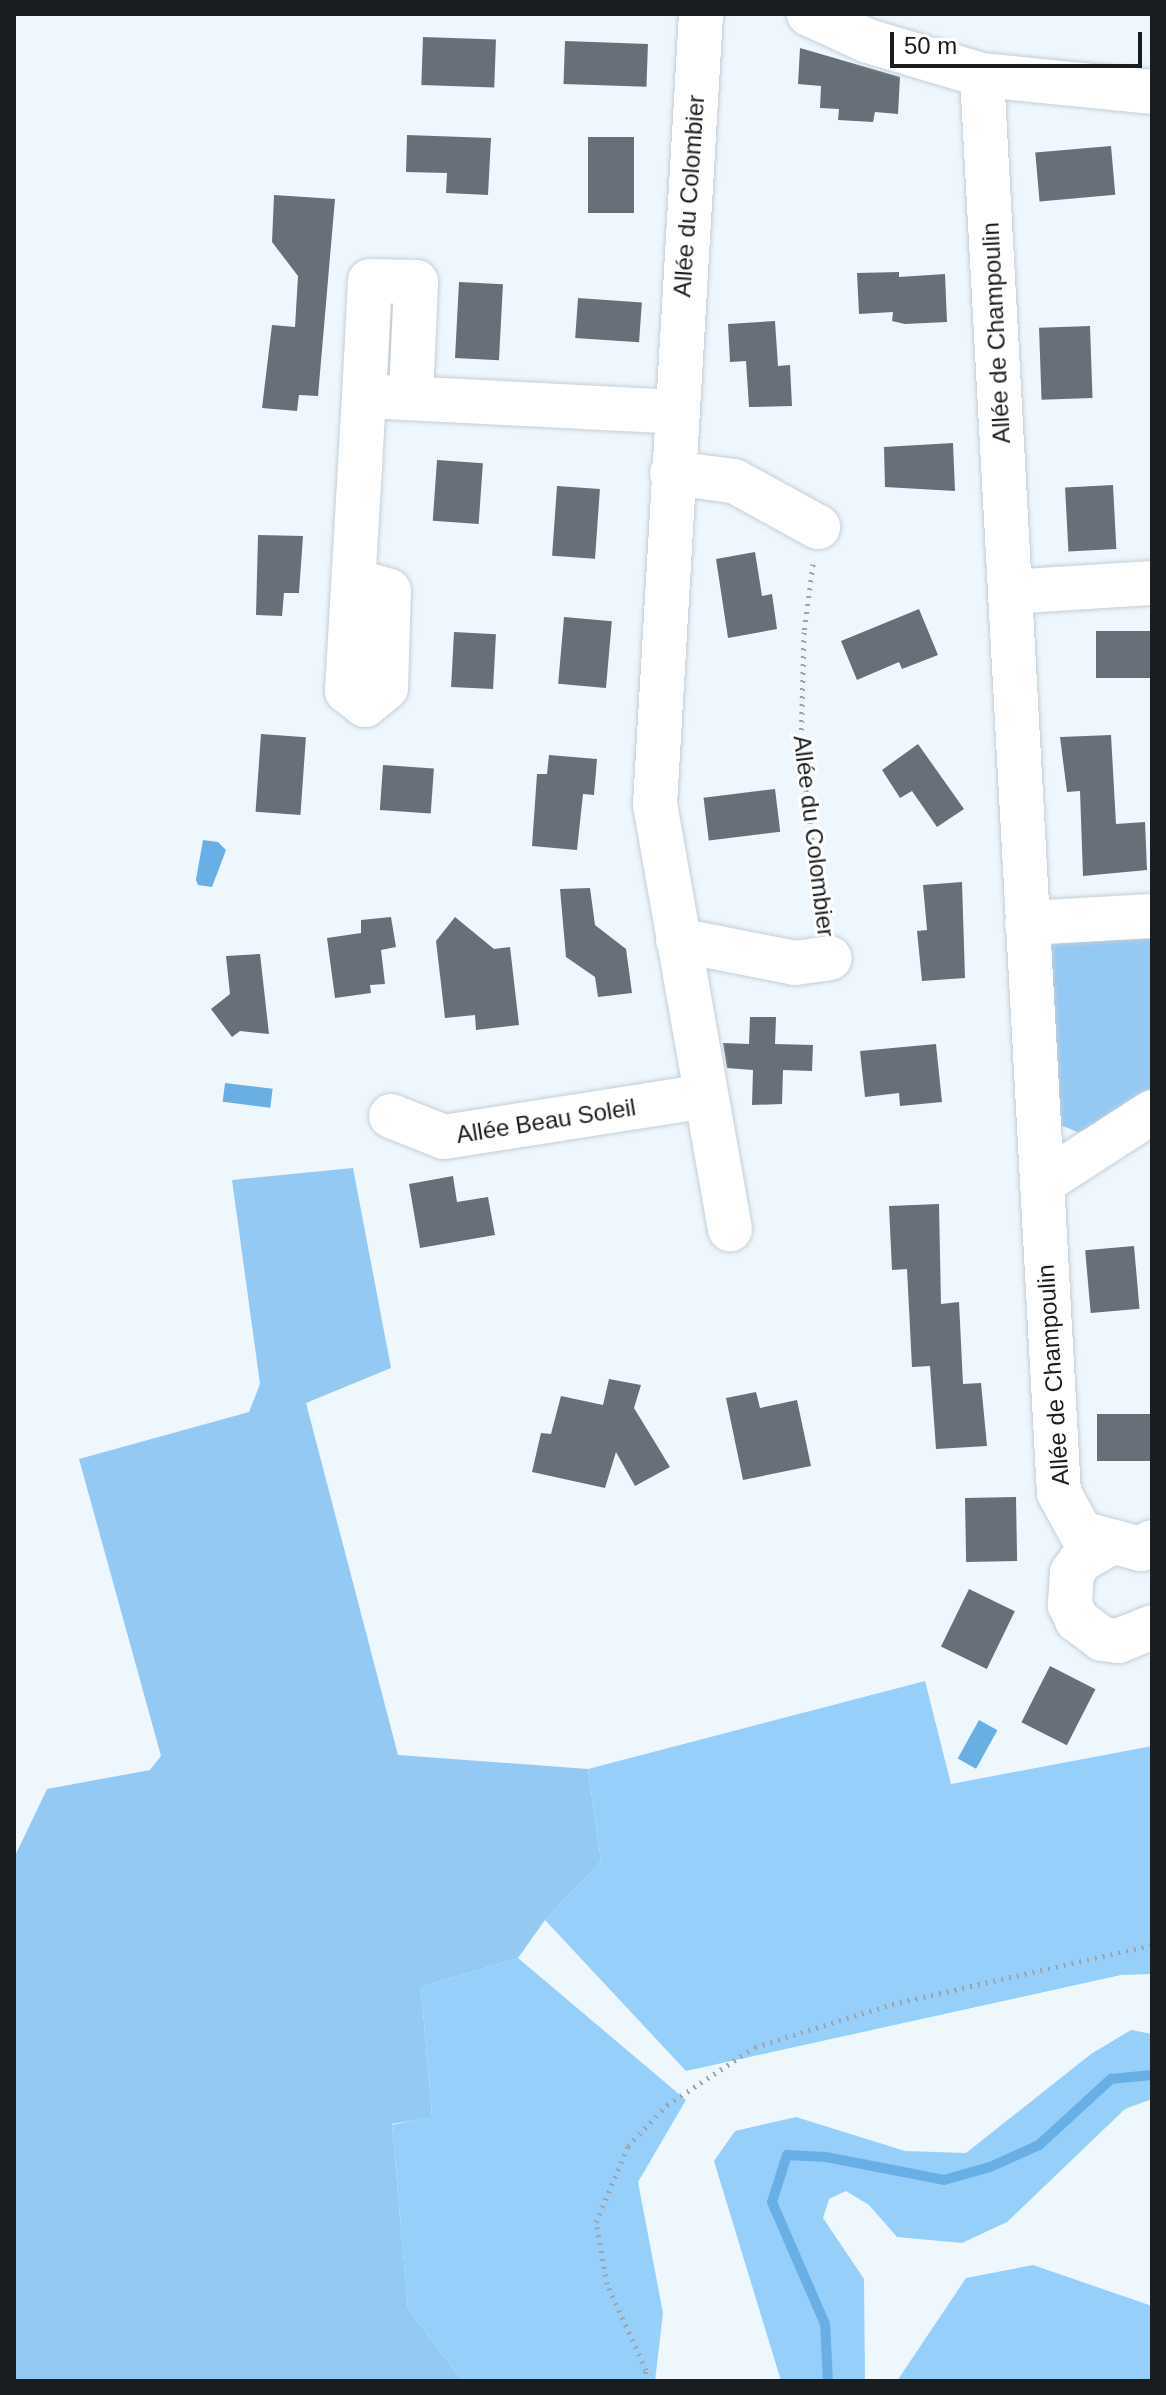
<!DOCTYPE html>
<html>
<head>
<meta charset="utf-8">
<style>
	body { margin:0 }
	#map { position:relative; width:1166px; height:2395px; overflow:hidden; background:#eef7fe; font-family:Helvetica,sans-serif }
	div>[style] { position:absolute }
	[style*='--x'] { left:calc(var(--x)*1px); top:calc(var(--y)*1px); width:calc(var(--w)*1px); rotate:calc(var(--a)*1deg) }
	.green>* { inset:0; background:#94c9f3 }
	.forest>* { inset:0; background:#97cffb }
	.water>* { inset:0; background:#68afe5; transform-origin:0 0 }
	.stream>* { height:10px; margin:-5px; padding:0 5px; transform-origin:5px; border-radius:5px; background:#68afe5 }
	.building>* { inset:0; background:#677078; transform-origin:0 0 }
	.path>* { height:5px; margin-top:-2.5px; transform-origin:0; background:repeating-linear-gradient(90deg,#9da4aa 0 2px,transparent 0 8px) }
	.roads { filter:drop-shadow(0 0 2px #c4cfd7) drop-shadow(0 0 2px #c4cfd7) }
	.minor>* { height:44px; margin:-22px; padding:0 22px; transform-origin:22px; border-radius:22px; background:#fff }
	span { translate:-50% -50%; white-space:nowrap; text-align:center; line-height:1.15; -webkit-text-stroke:6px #fff; paint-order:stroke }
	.street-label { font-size:24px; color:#191d20 }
	.frame { position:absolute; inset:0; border:16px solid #191d20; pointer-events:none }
	.scale { position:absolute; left:890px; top:32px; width:252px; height:36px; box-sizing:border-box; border:4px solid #191d20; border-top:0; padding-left:10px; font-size:24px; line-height:28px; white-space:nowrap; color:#191d20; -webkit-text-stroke:6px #fff; paint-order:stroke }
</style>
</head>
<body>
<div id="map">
	<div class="green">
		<i style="clip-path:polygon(1152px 934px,1152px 1096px,1087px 1136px,1058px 1124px,1050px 938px)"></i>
		<i style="clip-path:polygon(353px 1168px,391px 1368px,306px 1403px,398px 1755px,588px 1769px,601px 1861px,545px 1920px,518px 1958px,421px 1987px,432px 2117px,392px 2124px,408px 2309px,463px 2381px,14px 2381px,14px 1858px,47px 1789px,150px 1770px,161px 1756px,79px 1459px,249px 1412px,260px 1384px,232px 1180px)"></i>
	</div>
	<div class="forest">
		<i style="clip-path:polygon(925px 1681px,951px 1784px,1152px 1746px,1152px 1974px,1121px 1975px,686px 2071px,545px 1920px,601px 1861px,588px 1769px)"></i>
		<i style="clip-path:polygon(518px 1958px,686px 2100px,638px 2182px,663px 2313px,655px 2381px,463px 2381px,408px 2309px,392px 2125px,432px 2116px,421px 1987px)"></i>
		<i style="clip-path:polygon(1131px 2030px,1152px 2034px,1152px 2099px,1125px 2109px,1007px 2222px,962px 2243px,897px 2237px,869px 2205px,846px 2191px,829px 2199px,823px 2218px,864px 2279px,865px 2381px,781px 2381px,714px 2161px,735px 2131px,796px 2117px,905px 2151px,966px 2153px,1091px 2054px)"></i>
		<i style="clip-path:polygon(1033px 2265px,1152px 2306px,1152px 2381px,897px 2381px,966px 2278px)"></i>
	</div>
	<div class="water">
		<i style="clip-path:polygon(203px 840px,218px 842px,226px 850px,212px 887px,198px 885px,196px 880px)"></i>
		<i style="left:225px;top:1083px;width:48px;height:19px;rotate:7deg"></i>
		<i style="left:979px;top:1720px;width:21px;height:44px;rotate:29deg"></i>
	</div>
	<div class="stream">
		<i style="--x:828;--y:2381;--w:57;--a:-93"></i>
		<i style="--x:825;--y:2324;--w:133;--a:-113.5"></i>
		<i style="--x:772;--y:2202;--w:49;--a:-72.3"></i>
		<i style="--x:787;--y:2155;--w:39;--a:3"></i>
		<i style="--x:826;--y:2157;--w:120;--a:11"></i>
		<i style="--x:944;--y:2180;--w:48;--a:-15.8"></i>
		<i style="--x:990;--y:2167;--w:54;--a:-24.2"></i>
		<i style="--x:1039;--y:2145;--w:98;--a:-42.5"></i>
		<i style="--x:1111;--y:2079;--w:41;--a:-5.6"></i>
	</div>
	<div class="building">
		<i style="left:423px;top:37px;width:73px;height:48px;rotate:2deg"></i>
		<i style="left:565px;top:41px;width:83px;height:43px;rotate:2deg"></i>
		<i style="clip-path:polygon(800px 48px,900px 77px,898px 114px,875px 112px,873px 122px,838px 120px,839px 109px,820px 108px,821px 86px,798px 84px)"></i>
		<i style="clip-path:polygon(407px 135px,491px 138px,488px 195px,446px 193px,447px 173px,406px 172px)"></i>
		<i style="left:588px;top:137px;width:46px;height:76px"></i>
		<i style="left:1111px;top:146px;width:49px;height:76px;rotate:85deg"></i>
		<i style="clip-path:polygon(274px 195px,335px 199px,318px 396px,299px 395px,297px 411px,262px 408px,272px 325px,295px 327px,298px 276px,272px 242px)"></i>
		<i style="clip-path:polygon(899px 272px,899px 277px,945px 274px,947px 322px,905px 324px,892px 321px,893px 312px,859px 314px,857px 273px)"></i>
		<i style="left:459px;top:282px;width:44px;height:76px;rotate:3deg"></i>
		<i style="left:578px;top:298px;width:64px;height:40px;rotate:4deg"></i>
		<i style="clip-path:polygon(775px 321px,778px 366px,790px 365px,792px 406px,749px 407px,746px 361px,730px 362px,728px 324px)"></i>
		<i style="left:1090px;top:326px;width:72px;height:51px;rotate:88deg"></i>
		<i style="clip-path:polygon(953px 443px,955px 491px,885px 487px,884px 447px)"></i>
		<i style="left:437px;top:460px;width:46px;height:61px;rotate:4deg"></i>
		<i style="left:1113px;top:485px;width:64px;height:48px;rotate:87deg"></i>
		<i style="left:557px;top:486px;width:43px;height:70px;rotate:4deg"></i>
		<i style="clip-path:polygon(258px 535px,303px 536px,299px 593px,284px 593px,282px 616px,256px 615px)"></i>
		<i style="clip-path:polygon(755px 552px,762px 596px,772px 594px,777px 629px,728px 638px,716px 559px)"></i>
		<i style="clip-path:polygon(919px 609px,938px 655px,902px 669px,899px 662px,857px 680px,841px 641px)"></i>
		<i style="left:564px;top:617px;width:48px;height:67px;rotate:5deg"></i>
		<i style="left:1152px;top:631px;width:47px;height:56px;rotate:90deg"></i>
		<i style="left:454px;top:632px;width:42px;height:55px;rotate:3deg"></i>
		<i style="left:261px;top:734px;width:45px;height:78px;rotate:4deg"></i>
		<i style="clip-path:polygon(1111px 735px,1116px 824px,1145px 822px,1147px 870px,1083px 876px,1080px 791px,1067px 792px,1060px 737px)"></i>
		<i style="clip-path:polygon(918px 744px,964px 809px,937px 827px,912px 791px,900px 798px,882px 770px)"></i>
		<i style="clip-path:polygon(549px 755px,597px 759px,594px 795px,583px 794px,577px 850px,532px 846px,537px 774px,547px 774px)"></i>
		<i style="left:383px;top:765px;width:51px;height:45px;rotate:4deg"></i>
		<i style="left:775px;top:789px;width:43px;height:72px;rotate:83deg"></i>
		<i style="clip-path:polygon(962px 882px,965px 978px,922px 981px,917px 931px,927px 930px,923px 885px)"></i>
		<i style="clip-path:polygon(590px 888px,595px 925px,626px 949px,632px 993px,598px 997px,595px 977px,566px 957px,560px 889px)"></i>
		<i style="clip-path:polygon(391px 917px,396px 947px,381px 950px,385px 984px,370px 985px,371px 993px,335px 998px,327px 938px,361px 933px,361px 920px)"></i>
		<i style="clip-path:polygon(455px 917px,494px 949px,510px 947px,519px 1025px,476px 1030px,475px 1015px,445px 1018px,436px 941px)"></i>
		<i style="clip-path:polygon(260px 954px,269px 1034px,240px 1031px,232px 1037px,211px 1009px,230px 994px,226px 956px)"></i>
		<i style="clip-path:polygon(750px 1017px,776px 1017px,775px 1044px,813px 1045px,812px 1071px,783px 1070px,782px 1104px,752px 1105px,753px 1070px,727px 1068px,723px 1043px,749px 1044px)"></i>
		<i style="clip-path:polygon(936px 1044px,942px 1102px,900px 1106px,899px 1093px,865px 1097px,860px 1051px)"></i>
		<i style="clip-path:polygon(453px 1176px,457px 1202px,488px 1197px,495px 1235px,420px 1248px,409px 1184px)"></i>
		<i style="clip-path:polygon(939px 1204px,941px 1304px,959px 1302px,963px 1384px,981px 1383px,987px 1446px,936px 1449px,930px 1366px,912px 1367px,907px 1269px,892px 1270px,889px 1206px)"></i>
		<i style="left:1134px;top:1246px;width:63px;height:49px;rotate:85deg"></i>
		<i style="clip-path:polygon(609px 1379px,641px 1385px,634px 1408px,670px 1467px,635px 1486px,616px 1452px,605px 1488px,532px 1472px,541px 1433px,551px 1434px,561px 1396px,603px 1405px)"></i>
		<i style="clip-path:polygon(756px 1392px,760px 1408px,797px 1400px,811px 1466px,743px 1480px,726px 1398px)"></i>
		<i style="left:1152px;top:1414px;width:47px;height:55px;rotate:90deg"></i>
		<i style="left:1016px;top:1497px;width:64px;height:51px;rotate:89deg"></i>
		<i style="left:969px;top:1589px;width:51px;height:64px;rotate:26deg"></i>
		<i style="left:1050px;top:1666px;width:51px;height:63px;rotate:27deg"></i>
	</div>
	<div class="path">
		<i style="--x:813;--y:564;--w:69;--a:97.5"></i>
		<i style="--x:804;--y:632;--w:118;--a:91.5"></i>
		<i style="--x:801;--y:750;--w:171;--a:83"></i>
		<i style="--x:643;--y:2381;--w:11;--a:-75"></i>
		<i style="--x:646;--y:2370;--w:94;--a:-114.4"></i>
		<i style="--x:607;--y:2284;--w:63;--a:-100.1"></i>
		<i style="--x:596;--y:2222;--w:82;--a:-67.2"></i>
		<i style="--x:628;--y:2146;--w:57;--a:-46.4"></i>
		<i style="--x:667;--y:2105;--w:105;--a:-33.4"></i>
		<i style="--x:755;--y:2047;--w:144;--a:-17.4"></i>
		<i style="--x:892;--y:2004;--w:267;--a:-12.8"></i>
	</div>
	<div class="roads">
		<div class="minor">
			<i style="--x:701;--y:14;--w:791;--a:93.33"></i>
			<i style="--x:655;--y:804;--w:432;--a:80"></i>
			<i style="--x:809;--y:14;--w:65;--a:24.6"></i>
			<i style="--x:868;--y:41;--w:119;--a:16.6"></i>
			<i style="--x:982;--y:75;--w:171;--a:5.7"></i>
			<i style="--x:982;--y:75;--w:518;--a:86.9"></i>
			<i style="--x:364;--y:396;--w:115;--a:-87"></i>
			<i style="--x:370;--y:281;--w:46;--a:1.2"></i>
			<i style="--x:416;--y:282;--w:115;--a:92.5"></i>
			<i style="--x:672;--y:473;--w:63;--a:7.4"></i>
			<i style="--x:734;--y:481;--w:96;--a:28.7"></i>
			<i style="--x:355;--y:581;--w:35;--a:16"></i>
			<i style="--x:389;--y:591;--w:97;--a:91.8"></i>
			<i style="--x:386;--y:688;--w:27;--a:141"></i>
			<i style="--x:365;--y:705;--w:23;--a:-142"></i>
			<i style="--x:347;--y:691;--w:295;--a:-86.7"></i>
			<i style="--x:364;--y:396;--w:312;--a:2.9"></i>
			<i style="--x:1152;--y:583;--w:142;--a:176.4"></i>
			<i style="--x:1010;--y:592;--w:902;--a:86.89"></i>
			<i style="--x:1059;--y:1493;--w:46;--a:61.2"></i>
			<i style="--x:1081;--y:1533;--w:62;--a:14.9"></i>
			<i style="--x:1141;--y:1549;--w:13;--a:-32"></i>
			<i style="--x:1027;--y:923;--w:125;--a:-3.2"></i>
			<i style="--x:678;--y:940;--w:119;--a:11.1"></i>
			<i style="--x:795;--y:963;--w:35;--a:-8"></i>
			<i style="--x:391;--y:1116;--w:57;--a:21.6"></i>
			<i style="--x:444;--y:1137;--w:264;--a:-8.9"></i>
			<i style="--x:1042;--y:1183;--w:131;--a:-32.8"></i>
			<i style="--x:1109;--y:1544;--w:32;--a:150"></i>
			<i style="--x:1081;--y:1560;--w:16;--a:125"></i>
			<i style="--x:1072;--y:1573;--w:32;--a:94"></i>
			<i style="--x:1070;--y:1605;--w:17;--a:65"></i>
			<i style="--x:1077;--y:1620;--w:31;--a:37"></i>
			<i style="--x:1102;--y:1639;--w:16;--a:7"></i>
			<i style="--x:1118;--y:1641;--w:37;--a:-22"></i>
		</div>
	</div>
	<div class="street-label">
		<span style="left:689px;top:196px;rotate:-86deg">Allée du Colombier</span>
		<span style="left:996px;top:333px;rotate:-93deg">Allée de Champoulin</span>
		<span style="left:814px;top:836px;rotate:83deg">Allée du Colombier</span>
		<span style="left:546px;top:1121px;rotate:-9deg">Allée Beau Soleil</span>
		<span style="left:1053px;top:1375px;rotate:-94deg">Allée de Champoulin</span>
	</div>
	<div class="frame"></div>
	<div class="scale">50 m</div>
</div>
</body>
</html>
